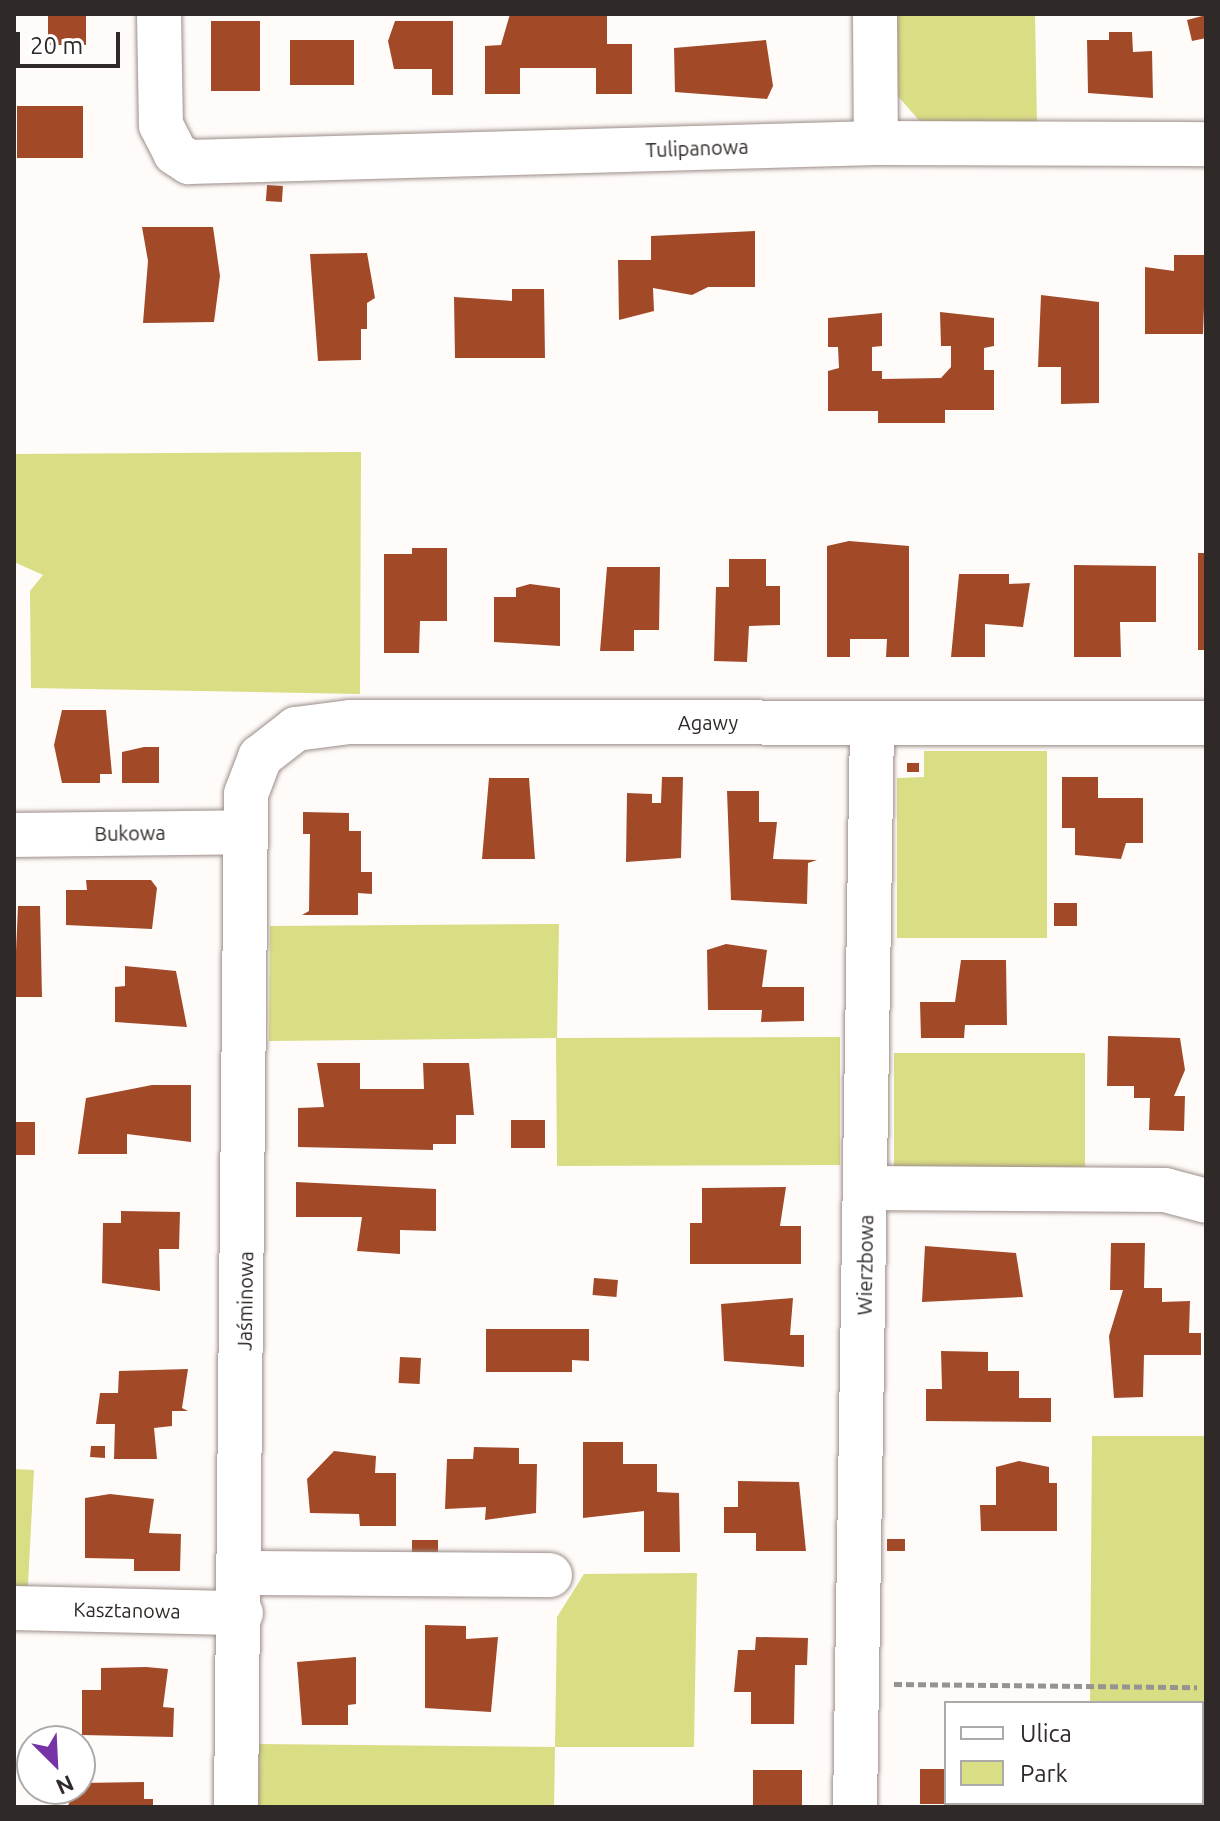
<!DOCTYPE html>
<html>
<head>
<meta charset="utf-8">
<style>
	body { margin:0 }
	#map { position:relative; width:1220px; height:1821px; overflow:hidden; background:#fefbf9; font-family:Ubuntu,sans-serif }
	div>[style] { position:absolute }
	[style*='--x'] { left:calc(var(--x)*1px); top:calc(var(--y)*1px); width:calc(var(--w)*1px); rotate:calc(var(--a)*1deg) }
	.green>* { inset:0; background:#d9dd83; transform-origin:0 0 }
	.building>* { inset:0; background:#a24928; transform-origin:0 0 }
	.path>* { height:5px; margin-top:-2.5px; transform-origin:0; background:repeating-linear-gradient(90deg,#979391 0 8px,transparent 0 12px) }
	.roads { filter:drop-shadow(0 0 2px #9c8d88) drop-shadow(0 0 2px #9c8d88) }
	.minor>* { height:44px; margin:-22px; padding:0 22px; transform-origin:22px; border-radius:22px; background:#fff }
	span { translate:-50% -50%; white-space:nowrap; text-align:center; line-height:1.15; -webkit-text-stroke:8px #fff; paint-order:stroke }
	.street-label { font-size:20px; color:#2f2927 }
	.frame { position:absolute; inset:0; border:16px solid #2f2927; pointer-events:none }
	.legend { position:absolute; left:944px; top:1701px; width:260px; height:104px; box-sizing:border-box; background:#fff; border:2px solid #aca9a9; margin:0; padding:10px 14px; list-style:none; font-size:24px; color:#2f2927 }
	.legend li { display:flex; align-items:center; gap:16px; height:40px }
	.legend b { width:40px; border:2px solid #aca9a9 }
	.north { position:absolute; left:16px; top:1725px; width:80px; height:80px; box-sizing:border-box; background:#fff; border:2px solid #aca9a9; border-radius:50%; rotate:156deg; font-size:22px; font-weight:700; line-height:32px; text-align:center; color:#2f2927 }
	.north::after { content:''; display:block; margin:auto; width:28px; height:36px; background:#7633a7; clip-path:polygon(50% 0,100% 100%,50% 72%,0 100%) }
	.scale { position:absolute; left:16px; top:32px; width:104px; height:36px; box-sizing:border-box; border:4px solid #2f2927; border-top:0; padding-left:10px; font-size:24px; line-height:28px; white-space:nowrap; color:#2f2927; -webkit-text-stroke:6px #fff; paint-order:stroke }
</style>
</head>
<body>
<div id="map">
	<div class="green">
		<i style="clip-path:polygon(897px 14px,1035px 14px,1037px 126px,924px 126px,897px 95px)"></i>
		<i style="clip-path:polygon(361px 452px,360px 694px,31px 688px,30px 591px,43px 575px,14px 562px,14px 454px)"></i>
		<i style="clip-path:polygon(924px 751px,1047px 751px,1047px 938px,897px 938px,897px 778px,924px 777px)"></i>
		<i style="clip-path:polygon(559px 924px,557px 1038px,840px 1037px,840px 1165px,557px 1166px,556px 1038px,269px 1041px,270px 926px)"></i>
		<i style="left:1085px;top:1053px;width:114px;height:191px;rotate:90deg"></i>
		<i style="clip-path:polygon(1092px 1436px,1206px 1436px,1206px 1807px,1087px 1807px,1202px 1803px,1202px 1703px,1090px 1703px)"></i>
		<i style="left:14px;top:1469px;width:20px;height:123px;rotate:3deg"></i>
		<i style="clip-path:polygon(697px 1573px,694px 1747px,555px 1747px,554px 1807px,258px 1807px,259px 1744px,555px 1747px,557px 1617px,584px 1574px)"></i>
	</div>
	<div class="building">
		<i style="left:48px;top:14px;width:38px;height:31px"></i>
		<i style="clip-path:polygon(510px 14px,607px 14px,607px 44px,632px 44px,632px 94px,596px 94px,596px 68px,520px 68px,520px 94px,485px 94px,485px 46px,501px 45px)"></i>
		<i style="clip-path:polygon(1206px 15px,1206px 38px,1192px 41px,1187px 20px)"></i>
		<i style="left:211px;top:21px;width:49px;height:70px"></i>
		<i style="clip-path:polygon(395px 21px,453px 21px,453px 95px,432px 95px,432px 69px,394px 69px,388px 41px)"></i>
		<i style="clip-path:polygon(1109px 32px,1132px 32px,1133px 52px,1152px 51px,1153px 98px,1088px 93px,1087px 40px,1109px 40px)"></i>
		<i style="left:354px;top:40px;width:45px;height:64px;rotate:90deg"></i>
		<i style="clip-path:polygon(766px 40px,773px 86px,767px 99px,675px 92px,674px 48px)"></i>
		<i style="left:17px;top:106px;width:66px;height:52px"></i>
		<i style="left:267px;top:185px;width:16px;height:16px;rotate:4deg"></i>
		<i style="clip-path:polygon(142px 227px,213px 227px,220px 276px,214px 322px,143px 323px,148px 261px)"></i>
		<i style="clip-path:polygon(755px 231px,755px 287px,708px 287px,692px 295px,653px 288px,654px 311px,619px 320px,618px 260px,651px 260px,651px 236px)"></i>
		<i style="clip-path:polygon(367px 253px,375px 298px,367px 303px,367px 329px,361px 329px,361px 360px,318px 361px,310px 254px)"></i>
		<i style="clip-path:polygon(1174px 255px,1206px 255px,1203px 334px,1145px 334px,1145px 267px,1174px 271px)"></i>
		<i style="clip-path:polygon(512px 289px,544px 289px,545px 358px,455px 358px,454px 297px,512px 301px)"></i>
		<i style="clip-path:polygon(1041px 295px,1099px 302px,1099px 403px,1061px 404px,1061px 367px,1038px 367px)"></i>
		<i style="clip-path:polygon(940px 312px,994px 318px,994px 346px,984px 348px,984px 370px,994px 370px,994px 410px,945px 410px,945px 423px,878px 423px,878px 411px,828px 411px,828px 371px,839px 368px,838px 347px,828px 347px,828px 318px,882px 313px,882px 346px,872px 347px,872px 371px,882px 371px,882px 379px,941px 378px,951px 367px,951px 346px,941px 346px)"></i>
		<i style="clip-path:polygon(849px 541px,909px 546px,909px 657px,886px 657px,887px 639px,850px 639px,850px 657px,827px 657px,827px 546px)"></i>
		<i style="clip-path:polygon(412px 548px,447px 548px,447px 621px,420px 621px,419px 653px,384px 653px,384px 554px,412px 554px)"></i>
		<i style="left:1198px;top:553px;width:8px;height:97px"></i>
		<i style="clip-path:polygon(729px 559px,766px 559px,766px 586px,780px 586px,780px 625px,749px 626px,747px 662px,714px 661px,716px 587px,729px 587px)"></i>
		<i style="clip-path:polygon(1074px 565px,1156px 566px,1156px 622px,1120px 622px,1121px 657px,1074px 657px)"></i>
		<i style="clip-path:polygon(607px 567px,660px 567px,659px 630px,634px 630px,634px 651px,600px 651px)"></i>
		<i style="clip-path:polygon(959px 574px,1009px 574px,1009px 584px,1030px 583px,1023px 627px,985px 624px,985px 657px,951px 657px)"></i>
		<i style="clip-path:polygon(530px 584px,560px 588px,560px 646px,494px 642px,494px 597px,516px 597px,516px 588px)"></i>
		<i style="clip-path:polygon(62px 710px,106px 710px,112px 774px,100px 774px,100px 783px,62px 783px,54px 745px)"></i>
		<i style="clip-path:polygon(144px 747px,159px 747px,159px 783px,122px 783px,122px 752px)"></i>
		<i style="left:907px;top:763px;width:12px;height:9px"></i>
		<i style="clip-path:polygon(662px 777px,683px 777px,681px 858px,626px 862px,627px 793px,652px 794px,652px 803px,661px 803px)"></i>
		<i style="clip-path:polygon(1062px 777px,1098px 777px,1098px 798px,1143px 798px,1143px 843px,1126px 843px,1121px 859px,1075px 855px,1075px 828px,1062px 828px)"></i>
		<i style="clip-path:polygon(489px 778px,529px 778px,535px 859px,482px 859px)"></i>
		<i style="clip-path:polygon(727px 791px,759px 791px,759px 822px,777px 822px,773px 859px,817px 860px,808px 863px,807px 904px,731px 900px)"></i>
		<i style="clip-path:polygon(303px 812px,349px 813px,349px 831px,361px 831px,361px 872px,372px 872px,372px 894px,358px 893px,358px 915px,302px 915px,309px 911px,310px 834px,303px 834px)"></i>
		<i style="clip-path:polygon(86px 880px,151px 880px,157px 888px,152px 929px,66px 925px,66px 890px,87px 890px)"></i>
		<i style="left:1054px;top:903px;width:23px;height:23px"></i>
		<i style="clip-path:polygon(18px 906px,40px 906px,42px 997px,14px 997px)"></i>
		<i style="clip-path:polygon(726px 944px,767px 950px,762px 987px,804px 987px,804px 1021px,761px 1022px,762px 1010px,708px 1010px,707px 950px)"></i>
		<i style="clip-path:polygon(961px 960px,1006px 960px,1007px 1025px,965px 1025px,964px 1038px,921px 1038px,920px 1002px,955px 1002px)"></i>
		<i style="clip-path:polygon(125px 966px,176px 971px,187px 1027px,115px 1022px,115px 987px,125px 986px)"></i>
		<i style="clip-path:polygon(1108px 1036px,1180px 1038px,1185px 1070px,1174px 1096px,1185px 1096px,1184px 1131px,1149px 1130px,1150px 1098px,1134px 1098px,1134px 1086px,1107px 1086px)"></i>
		<i style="clip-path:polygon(317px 1063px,360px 1063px,360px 1089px,424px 1089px,423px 1063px,469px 1063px,474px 1115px,456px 1115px,456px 1144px,433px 1144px,433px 1150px,298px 1147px,298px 1108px,324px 1107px)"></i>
		<i style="clip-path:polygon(152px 1085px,191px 1085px,191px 1142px,127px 1134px,127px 1154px,78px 1154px,86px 1098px)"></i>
		<i style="left:511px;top:1120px;width:34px;height:28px"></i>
		<i style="left:14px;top:1122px;width:21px;height:33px"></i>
		<i style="clip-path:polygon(296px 1182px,436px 1189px,436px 1231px,400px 1230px,400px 1254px,357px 1251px,362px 1217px,296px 1217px)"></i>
		<i style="clip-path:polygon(786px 1187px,780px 1226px,801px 1226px,801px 1264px,690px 1264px,690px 1223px,702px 1223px,702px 1188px)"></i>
		<i style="clip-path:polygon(121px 1211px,180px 1212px,179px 1249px,159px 1249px,160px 1291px,102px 1283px,103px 1223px,121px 1223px)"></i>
		<i style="clip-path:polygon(1111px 1243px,1145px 1243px,1144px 1288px,1162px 1288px,1162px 1302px,1190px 1301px,1189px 1333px,1201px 1333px,1201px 1355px,1144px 1355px,1143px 1397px,1114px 1398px,1109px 1336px,1123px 1290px,1110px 1290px)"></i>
		<i style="clip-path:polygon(925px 1246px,1016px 1253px,1023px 1297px,922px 1302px)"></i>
		<i style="left:594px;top:1278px;width:24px;height:17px;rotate:5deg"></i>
		<i style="clip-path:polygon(793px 1298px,790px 1335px,804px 1335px,804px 1367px,724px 1361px,721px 1304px)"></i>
		<i style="clip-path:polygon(486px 1329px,589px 1329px,589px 1361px,572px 1360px,572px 1372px,486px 1372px)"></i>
		<i style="clip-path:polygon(941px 1351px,988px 1352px,988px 1371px,1019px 1371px,1019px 1398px,1051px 1398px,1051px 1422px,926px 1421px,926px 1389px,942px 1389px)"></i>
		<i style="left:400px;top:1357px;width:21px;height:26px;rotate:3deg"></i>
		<i style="clip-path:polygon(188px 1369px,182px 1408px,188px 1411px,172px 1411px,172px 1426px,154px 1428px,157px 1459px,114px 1459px,115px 1424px,96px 1424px,100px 1393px,118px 1393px,119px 1371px)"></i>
		<i style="clip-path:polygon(583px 1442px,623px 1442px,623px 1464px,657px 1464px,657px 1492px,679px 1493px,680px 1552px,644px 1552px,644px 1511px,583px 1518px)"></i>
		<i style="clip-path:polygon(91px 1446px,105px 1446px,105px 1458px,90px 1457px)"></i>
		<i style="clip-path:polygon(474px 1447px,519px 1448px,519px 1464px,537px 1464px,536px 1513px,485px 1520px,486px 1507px,445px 1509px,447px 1459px,473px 1459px)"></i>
		<i style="clip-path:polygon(334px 1451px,376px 1456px,375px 1473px,396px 1473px,396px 1526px,360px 1526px,359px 1514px,310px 1513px,307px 1479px)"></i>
		<i style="clip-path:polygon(1019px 1461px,1049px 1467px,1049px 1483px,1057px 1483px,1057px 1531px,981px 1531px,980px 1505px,996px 1505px,996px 1467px)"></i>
		<i style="clip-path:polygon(738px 1481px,799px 1482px,806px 1551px,756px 1551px,756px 1533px,724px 1533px,724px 1507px,738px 1507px)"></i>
		<i style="clip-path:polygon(110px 1494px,154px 1499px,149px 1533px,181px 1534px,180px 1571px,134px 1571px,134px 1559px,85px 1558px,85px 1498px)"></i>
		<i style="left:887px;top:1539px;width:18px;height:12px"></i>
		<i style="left:412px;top:1540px;width:26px;height:12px"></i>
		<i style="clip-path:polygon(425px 1625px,466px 1626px,466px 1639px,498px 1637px,491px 1712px,425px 1708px)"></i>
		<i style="clip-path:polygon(756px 1637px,808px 1638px,807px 1665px,795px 1665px,794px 1724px,751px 1724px,751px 1692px,734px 1692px,738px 1650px,755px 1650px)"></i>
		<i style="clip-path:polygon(356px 1657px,356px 1704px,348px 1705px,348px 1725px,302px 1725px,297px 1662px)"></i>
		<i style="clip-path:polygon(146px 1667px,168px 1669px,163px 1707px,174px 1708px,173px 1737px,82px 1735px,82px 1690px,101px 1690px,101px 1668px)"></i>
		<i style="left:920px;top:1769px;width:26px;height:35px"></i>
		<i style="left:753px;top:1770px;width:49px;height:37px"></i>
		<i style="clip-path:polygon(144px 1782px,144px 1799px,153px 1799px,153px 1807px,67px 1807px,80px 1783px)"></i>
	</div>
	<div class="path">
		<i style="--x:894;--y:1684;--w:303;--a:0.6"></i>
	</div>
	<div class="roads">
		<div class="minor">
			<i style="--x:159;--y:14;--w:111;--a:89"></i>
			<i style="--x:161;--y:125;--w:31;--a:63"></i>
			<i style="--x:175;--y:153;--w:17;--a:33"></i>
			<i style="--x:189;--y:162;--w:687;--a:-1.58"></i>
			<i style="--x:876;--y:143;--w:330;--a:0.2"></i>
			<i style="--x:875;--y:14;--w:129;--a:89.6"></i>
			<i style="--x:14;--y:835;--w:232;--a:-0.7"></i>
			<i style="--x:867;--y:1188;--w:298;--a:0.4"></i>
			<i style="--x:1165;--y:1190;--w:42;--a:15"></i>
			<i style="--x:241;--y:1573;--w:309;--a:0.4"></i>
			<i style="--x:14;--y:1608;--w:227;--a:1.3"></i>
			<i style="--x:236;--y:1807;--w:1013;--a:-89.43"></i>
			<i style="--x:246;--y:794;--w:40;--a:-69"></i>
			<i style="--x:260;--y:757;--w:46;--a:-37.9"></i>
			<i style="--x:296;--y:729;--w:54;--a:-7.4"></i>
			<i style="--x:350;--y:722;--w:856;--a:0.07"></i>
			<i style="--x:855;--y:1807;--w:1083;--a:-89.1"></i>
		</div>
	</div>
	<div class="street-label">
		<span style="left:697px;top:148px;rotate:-2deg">Tulipanowa</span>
		<span style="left:708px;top:722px">Agawy</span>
		<span style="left:130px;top:833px;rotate:-1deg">Bukowa</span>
		<span style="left:865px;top:1265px;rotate:-89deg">Wierzbowa</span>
		<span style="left:245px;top:1301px;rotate:-89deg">Jaśminowa</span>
		<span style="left:127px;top:1610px;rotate:1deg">Kasztanowa</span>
	</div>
	<div class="frame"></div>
	<ul class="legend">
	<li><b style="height:10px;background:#fff"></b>Ulica</li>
	<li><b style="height:22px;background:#d9dd83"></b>Park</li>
	</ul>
	<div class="north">N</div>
	<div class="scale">20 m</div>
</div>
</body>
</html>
